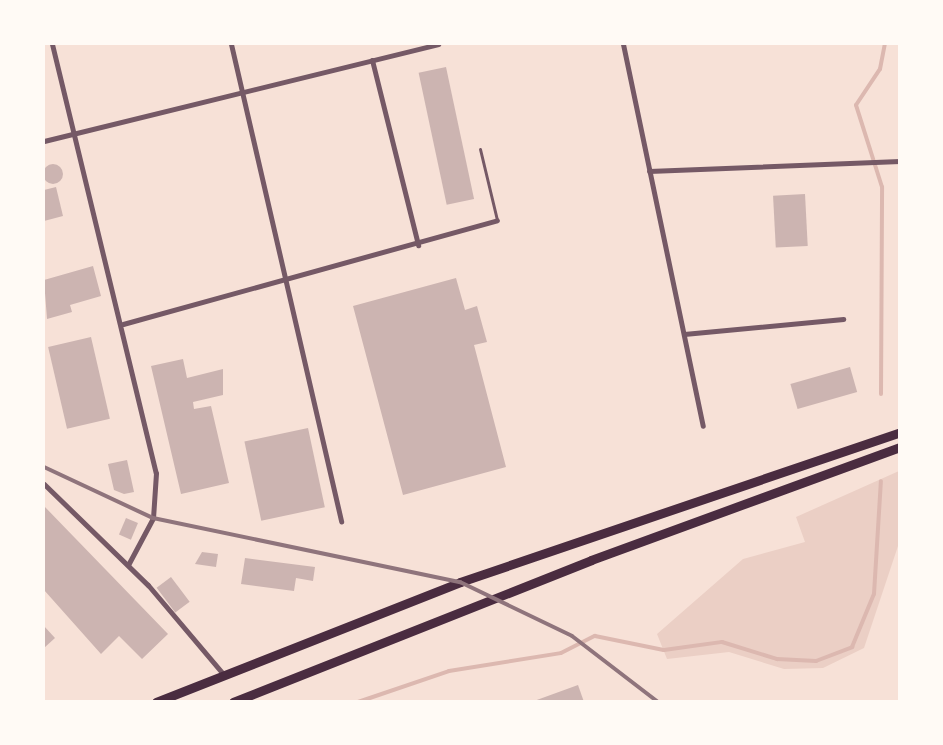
<!DOCTYPE html>
<html>
<head>
<meta charset="utf-8">
<style>
	body { margin:0 }
	#map { position:relative; width:943px; height:745px; overflow:hidden; background:#f7e1d7; font-family:Quicksand,sans-serif }
	div>[style] { position:absolute }
	[style*='--x'] { left:calc(var(--x)*1px); top:calc(var(--y)*1px); width:calc(var(--w)*1px); rotate:calc(var(--a)*1deg) }
	.green>* { inset:0; background:#ebcfc5 }
	.stream>* { height:4px; margin:-2px; padding:0 2px; transform-origin:2px; border-radius:2px; background:#dcb8b0 }
	.building>* { inset:0; background:#ccb4b1; transform-origin:0 0 }
	.round { border-radius:50% }
	.service>* { height:3px; margin:-1.5px; padding:0 1.5px; transform-origin:1.5px; border-radius:1.5px; background:#755966 }
	.minor>* { height:5px; margin:-2.5px; padding:0 2.5px; transform-origin:2.5px; border-radius:2.5px; background:#755966 }
	.trunk>* { height:9px; margin:-4.5px; padding:0 4.5px; transform-origin:4.5px; border-radius:4.5px; background:#4a2c40 }
	.rail>* { height:4px; margin:-2px; padding:0 2px; transform-origin:2px; border-radius:2px; background:#8f747c }
	span { translate:-50% -50%; white-space:nowrap; text-align:center; line-height:1.15; -webkit-text-stroke:5px #fffaf5; paint-order:stroke }
	.frame { position:absolute; inset:0; border:45px solid #fffaf5; pointer-events:none }
</style>
</head>
<body>
<div id="map">
	<div class="green">
		<i style="clip-path:polygon(899px 471px,899px 543px,864px 648px,823px 668px,784px 669px,729px 652px,667px 659px,657px 634px,743px 559px,805px 542px,796px 517px)"></i>
	</div>
	<div class="stream">
		<i style="--x:881;--y:394;--w:207;--a:-89.7"></i>
		<i style="--x:882;--y:187;--w:86;--a:-107.6"></i>
		<i style="--x:856;--y:105;--w:43;--a:-56.3"></i>
		<i style="--x:880;--y:69;--w:25;--a:-79"></i>
		<i style="--x:358;--y:702;--w:96;--a:-18.8"></i>
		<i style="--x:449;--y:671;--w:113;--a:-9.1"></i>
		<i style="--x:561;--y:653;--w:38;--a:-27"></i>
		<i style="--x:595;--y:636;--w:70;--a:11.5"></i>
		<i style="--x:664;--y:650;--w:59;--a:-7.9"></i>
		<i style="--x:722;--y:642;--w:58;--a:17.2"></i>
		<i style="--x:777;--y:659;--w:39;--a:3"></i>
		<i style="--x:816;--y:661;--w:39;--a:-21"></i>
		<i style="--x:852;--y:647;--w:57;--a:-67.5"></i>
		<i style="--x:874;--y:594;--w:113;--a:-86.5"></i>
	</div>
	<div class="building">
		<i style="left:446px;top:67px;width:135px;height:28px;rotate:78deg"></i>
		<i class="round" style="left:43px;top:164px;width:20px;height:20px"></i>
		<i style="clip-path:polygon(56px 187px,63px 216px,44px 221px,44px 190px)"></i>
		<i style="left:805px;top:194px;width:52px;height:32px;rotate:87deg"></i>
		<i style="clip-path:polygon(93px 266px,101px 296px,70px 305px,72px 312px,47px 319px,44px 280px)"></i>
		<i style="clip-path:polygon(456px 278px,465px 310px,477px 306px,487px 342px,474px 345px,506px 467px,403px 495px,353px 306px)"></i>
		<i style="left:91px;top:337px;width:84px;height:44px;rotate:77deg"></i>
		<i style="clip-path:polygon(183px 359px,187px 378px,223px 369px,223px 395px,193px 402px,194px 409px,211px 406px,229px 483px,181px 494px,151px 366px)"></i>
		<i style="left:850px;top:367px;width:26px;height:62px;rotate:74deg"></i>
		<i style="left:308px;top:428px;width:81px;height:65px;rotate:78deg"></i>
		<i style="clip-path:polygon(127px 460px,134px 492px,124px 494px,114px 490px,108px 464px)"></i>
		<i style="clip-path:polygon(44px 506px,168px 634px,142px 659px,119px 636px,101px 654px,44px 590px)"></i>
		<i style="left:126px;top:518px;width:13px;height:18px;rotate:23deg"></i>
		<i style="clip-path:polygon(202px 552px,218px 554px,216px 567px,195px 564px)"></i>
		<i style="clip-path:polygon(245px 558px,315px 567px,313px 581px,296px 578px,294px 591px,241px 584px)"></i>
		<i style="left:171px;top:577px;width:31px;height:18px;rotate:53deg"></i>
		<i style="clip-path:polygon(44px 626px,55px 638px,44px 648px)"></i>
		<i style="clip-path:polygon(578px 685px,584px 702px,534px 702px,534px 701px)"></i>
	</div>
	<div class="service">
		<i style="--x:480;--y:149;--w:73;--a:76.5"></i>
	</div>
	<div class="minor">
		<i style="--x:52;--y:44;--w:441;--a:76.4"></i>
		<i style="--x:156;--y:473;--w:45;--a:93.8"></i>
		<i style="--x:153;--y:518;--w:53;--a:118"></i>
		<i style="--x:231;--y:44;--w:490;--a:77"></i>
		<i style="--x:623;--y:44;--w:390;--a:78.2"></i>
		<i style="--x:372;--y:60;--w:191;--a:76"></i>
		<i style="--x:44;--y:141;--w:406;--a:-13.8"></i>
		<i style="--x:649;--y:171;--w:251;--a:-2.3"></i>
		<i style="--x:123;--y:324;--w:388;--a:-15.5"></i>
		<i style="--x:684;--y:334;--w:160;--a:-5.4"></i>
		<i style="--x:44;--y:484;--w:145;--a:44.2"></i>
		<i style="--x:148;--y:585;--w:118;--a:49.8"></i>
	</div>
	<div class="trunk">
		<i style="--x:156;--y:702;--w:327;--a:-21.5"></i>
		<i style="--x:460;--y:582;--w:465;--a:-18.8"></i>
		<i style="--x:233;--y:702;--w:385;--a:-21.6"></i>
		<i style="--x:591;--y:560;--w:329;--a:-20.1"></i>
	</div>
	<div class="rail">
		<i style="--x:44;--y:467;--w:120;--a:25.1"></i>
		<i style="--x:153;--y:518;--w:314;--a:11.8"></i>
		<i style="--x:460;--y:582;--w:124;--a:25.7"></i>
		<i style="--x:572;--y:636;--w:108;--a:37.5"></i>
	</div>
	<div class="frame"></div>
</div>
</body>
</html>
